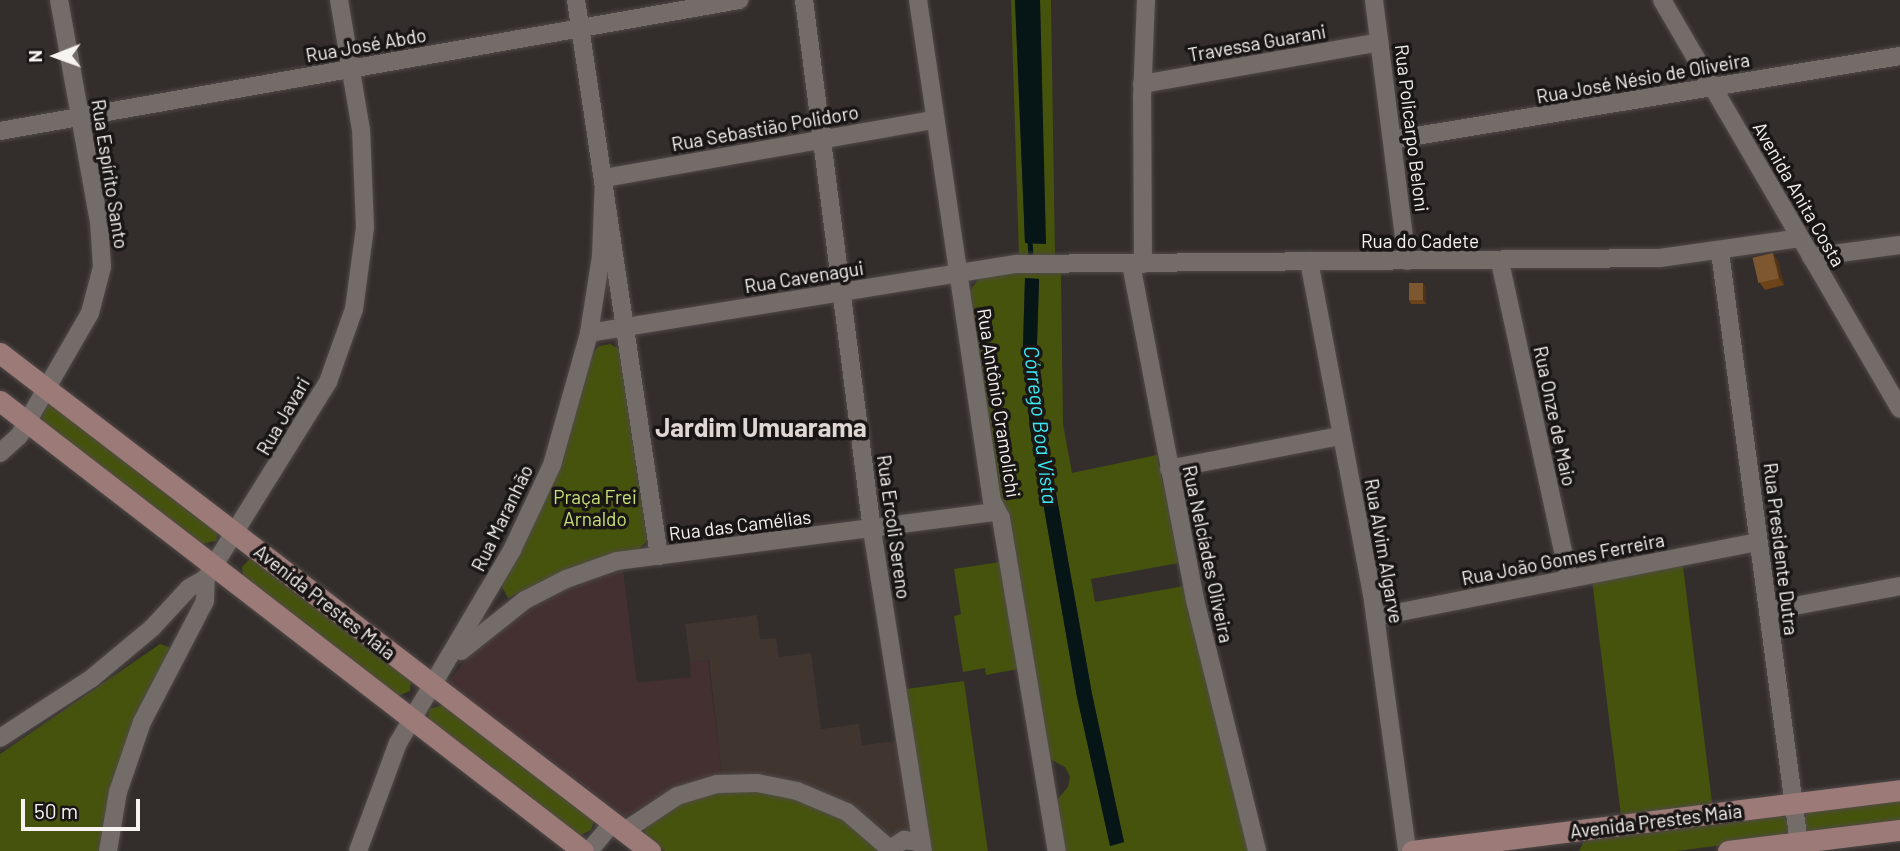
<!DOCTYPE html>
<html>
<head>
<meta charset="utf-8">
<style>
	body { margin:0 }
	#map { position:relative; width:1900px; height:851px; overflow:hidden; background:#332d2b; font-family:Barlow,sans-serif }
	div>[style] { position:absolute }
	[style*='--x'] { left:calc(var(--x)*1px); top:calc(var(--y)*1px); width:calc(var(--w)*1px); rotate:calc(var(--a)*1deg) }
	.commercial>* { inset:0; background:#443031 }
	.built>* { inset:0; background:#413530 }
	.green>* { inset:0; background:#46530d; transform-origin:0 0 }
	.water>* { inset:0; background:#061516 }
	.stream>* { height:4.5px; margin:-2.25px; padding:0 2.25px; transform-origin:2.25px; border-radius:2.25px; background:#061516 }
	.roads { filter:drop-shadow(0 0 2px #504a48) drop-shadow(0 0 2px #504a48) }
	.street>* { height:18px; margin:-9px; padding:0 9px; transform-origin:9px; border-radius:9px; background:#736c69 }
	.secondary>* { height:21px; margin:-10.5px; padding:0 10.5px; transform-origin:10.5px; border-radius:10.5px; background:#9c7a78 }
	.wall>* { inset:0; background:#6d4419 }
	.shaded-wall>* { inset:0; background:#503317 }
	.building>* { inset:0; background:#7c5730; transform-origin:0 0 }
	span { translate:-50% -50%; white-space:nowrap; text-align:center; line-height:1.15; -webkit-text-stroke:7px #191615; paint-order:stroke }
	.street-label { font-size:19px; color:#f7f3f1 }
	.park-label { font-size:19px; color:#c9e278 }
	.water-label { font-size:21px; color:#3be9f4; font-style:italic }
	.district-label { font-size:26px; color:#dfd7d4; font-weight:700 }
	.north { position:absolute; left:21px; top:21px; width:70px; height:70px; -webkit-text-stroke:5px #191615; paint-order:stroke; rotate:269deg; font-size:19px; font-weight:700; line-height:28px; text-align:center; color:#f7f3f1 }
	.north::after { content:''; display:block; margin:auto; width:24px; height:32px; background:#f7f3f1; clip-path:polygon(50% 0,100% 100%,50% 72%,0 100%) }
	.scale { position:absolute; left:21px; top:799px; width:119px; height:32px; box-sizing:border-box; border:4px solid #f7f3f1; border-top:0; padding-left:9px; font-size:21px; line-height:24px; white-space:nowrap; color:#f7f3f1; -webkit-text-stroke:5px #191615; paint-order:stroke }
</style>
</head>
<body>
<div id="map">
	<div class="commercial">
		<i style="clip-path:polygon(623px 570px,637px 683px,691px 677px,690px 662px,708px 660px,722px 775px,674px 788px,625px 817px,448px 683px,469px 655px,529px 607px,569px 586px)"></i>
	</div>
	<div class="built">
		<i style="clip-path:polygon(757px 615px,760px 639px,776px 638px,779px 657px,811px 653px,821px 729px,859px 724px,862px 745px,897px 741px,911px 834px,892px 838px,851px 804px,800px 783px,758px 775px,722px 775px,709px 660px,690px 662px,685px 624px)"></i>
	</div>
	<div class="green">
		<i style="clip-path:polygon(1011px 0,1015px 0,1025px 243px,1045px 244px,1040px 0,1051px 0,1055px 257px,1019px 257px)"></i>
		<i style="clip-path:polygon(evenodd,1017px 272px,1061px 272px,1063px 424px,1072px 473px,1157px 455px,1179px 563px,1091px 579px,1095px 602px,1184px 586px,1248px 851px,1066px 851px,1057px 800px,1068px 787px,1070px 776px,1065px 767px,1050px 759px,1010px 515px,1001px 501px,970px 291px,979px 278px,1017px 272px,1025px 278px,1039px 279px,1037px 344px,1044px 426px,1092px 694px,1124px 842px,1111px 846px,1077px 697px,1030px 428px,1023px 345px,1025px 278px)"></i>
		<i style="clip-path:polygon(599px 346px,610px 344px,619px 349px,647px 541px,639px 549px,562px 571px,508px 598px,501px 585px,558px 467px,592px 354px)"></i>
		<i style="clip-path:polygon(48px 403px,218px 532px,216px 541px,201px 544px,40px 420px)"></i>
		<i style="clip-path:polygon(251px 558px,411px 679px,410px 691px,398px 696px,243px 576px,242px 567px)"></i>
		<i style="clip-path:polygon(1000px 562px,1018px 669px,986px 675px,985px 668px,963px 672px,954px 616px,961px 614px,954px 569px)"></i>
		<i style="left:1683px;top:566px;width:241px;height:92px;rotate:83deg"></i>
		<i style="clip-path:polygon(160px 644px,169px 647px,170px 656px,102px 851px,0 851px,0 754px)"></i>
		<i style="left:964px;top:681px;width:172px;height:60px;rotate:82deg"></i>
		<i style="clip-path:polygon(443px 705px,594px 821px,591px 830px,579px 836px,428px 721px,429px 709px)"></i>
		<i style="clip-path:polygon(757px 791px,795px 799px,843px 819px,881px 851px,665px 851px,646px 837px,645px 828px,680px 803px,718px 793px)"></i>
		<i style="clip-path:polygon(1900px 799px,1900px 823px,1807px 831px,1804px 827px,1803px 819px,1809px 811px)"></i>
		<i style="clip-path:polygon(1780px 815px,1787px 820px,1788px 830px,1779px 838px,1676px 851px,1579px 851px,1585px 839px)"></i>
	</div>
	<div class="water">
		<i style="clip-path:polygon(1015px 0,1040px 0,1046px 244px,1025px 243px)"></i>
		<i style="clip-path:polygon(1025px 278px,1039px 279px,1037px 344px,1044px 426px,1092px 694px,1124px 842px,1110px 846px,1077px 697px,1030px 428px,1023px 345px)"></i>
	</div>
	<div class="stream">
		<i style="--x:1030;--y:239;--w:19;--a:87"></i>
	</div>
	<div class="roads">
		<div class="street">
			<i style="--x:576;--y:0;--w:562;--a:81.51"></i>
			<i style="--x:804;--y:0;--w:534;--a:82.69"></i>
			<i style="--x:872;--y:530;--w:325;--a:81"></i>
			<i style="--x:918;--y:0;--w:506;--a:81.6"></i>
			<i style="--x:992;--y:501;--w:19;--a:62"></i>
			<i style="--x:1001;--y:518;--w:338;--a:80.5"></i>
			<i style="--x:1374;--y:0;--w:263;--a:82.8"></i>
			<i style="--x:1662;--y:0;--w:473;--a:59.8"></i>
			<i style="--x:1142;--y:84;--w:241;--a:-10"></i>
			<i style="--x:0;--y:131;--w:751;--a:-10.05"></i>
			<i style="--x:1392;--y:140;--w:515;--a:-9.39"></i>
			<i style="--x:604;--y:178;--w:334;--a:-10"></i>
			<i style="--x:1720;--y:252;--w:604;--a:82.39"></i>
			<i style="--x:1811;--y:257;--w:90;--a:-7.7"></i>
			<i style="--x:1309;--y:261;--w:339;--a:79.3"></i>
			<i style="--x:1372;--y:594;--w:259;--a:82.2"></i>
			<i style="--x:1500;--y:262;--w:324;--a:77.7"></i>
			<i style="--x:1131;--y:264;--w:342;--a:79.2"></i>
			<i style="--x:1195;--y:600;--w:259;--a:76.1"></i>
			<i style="--x:1143;--y:264;--w:165;--a:-90.3"></i>
			<i style="--x:1142;--y:99;--w:99;--a:-87.7"></i>
			<i style="--x:589;--y:333;--w:433;--a:-9.2"></i>
			<i style="--x:1016;--y:264;--w:644;--a:-0.53"></i>
			<i style="--x:1660;--y:258;--w:141;--a:-8.1"></i>
			<i style="--x:0;--y:453;--w:25;--a:-42"></i>
			<i style="--x:19;--y:436;--w:142;--a:-60"></i>
			<i style="--x:90;--y:313;--w:48;--a:-75.4"></i>
			<i style="--x:102;--y:267;--w:45;--a:-93.8"></i>
			<i style="--x:99;--y:222;--w:226;--a:-100.2"></i>
			<i style="--x:1169;--y:469;--w:175;--a:-10.9"></i>
			<i style="--x:1768;--y:611;--w:134;--a:-10.7"></i>
			<i style="--x:1375;--y:617;--w:391;--a:-11.1"></i>
			<i style="--x:461;--y:651;--w:82;--a:-38.6"></i>
			<i style="--x:525;--y:600;--w:46;--a:-27.1"></i>
			<i style="--x:566;--y:579;--w:54;--a:-19.4"></i>
			<i style="--x:617;--y:561;--w:382;--a:-7.4"></i>
			<i style="--x:0;--y:738;--w:110;--a:-33.1"></i>
			<i style="--x:92;--y:678;--w:78;--a:-39.8"></i>
			<i style="--x:152;--y:628;--w:54;--a:-47.2"></i>
			<i style="--x:189;--y:588;--w:20;--a:-30"></i>
			<i style="--x:206;--y:578;--w:231;--a:-58.1"></i>
			<i style="--x:328;--y:382;--w:77;--a:-70.4"></i>
			<i style="--x:354;--y:309;--w:82;--a:-82.3"></i>
			<i style="--x:365;--y:228;--w:98;--a:-92.3"></i>
			<i style="--x:361;--y:130;--w:132;--a:-99.6"></i>
			<i style="--x:623;--y:832;--w:65;--a:-33.7"></i>
			<i style="--x:677;--y:796;--w:42;--a:-16.7"></i>
			<i style="--x:717;--y:784;--w:40;--a:-1.4"></i>
			<i style="--x:757;--y:783;--w:41;--a:11.3"></i>
			<i style="--x:797;--y:791;--w:54;--a:22.8"></i>
			<i style="--x:847;--y:812;--w:60;--a:40.9"></i>
			<i style="--x:890;--y:849;--w:17;--a:-33"></i>
			<i style="--x:904;--y:840;--w:17;--a:7"></i>
			<i style="--x:108;--y:851;--w:60;--a:-80.4"></i>
			<i style="--x:118;--y:792;--w:74;--a:-71.1"></i>
			<i style="--x:142;--y:722;--w:136;--a:-62.5"></i>
			<i style="--x:205;--y:601;--w:23;--a:-88"></i>
			<i style="--x:358;--y:851;--w:115;--a:-69.7"></i>
			<i style="--x:398;--y:743;--w:224;--a:-59.4"></i>
			<i style="--x:512;--y:550;--w:94;--a:-64.8"></i>
			<i style="--x:552;--y:465;--w:137;--a:-74.3"></i>
			<i style="--x:589;--y:333;--w:78;--a:-81.1"></i>
			<i style="--x:601;--y:256;--w:78;--a:-87.8"></i>
			<i style="--x:589;--y:851;--w:35;--a:-50"></i>
		</div>
		<div class="secondary">
			<i style="--x:0;--y:353;--w:819;--a:37.46"></i>
			<i style="--x:0;--y:401;--w:736;--a:37.66"></i>
			<i style="--x:1412;--y:851;--w:492;--a:-7.1"></i>
			<i style="--x:1728;--y:851;--w:173;--a:-7"></i>
		</div>
	</div>
	<div class="wall">
		<i style="clip-path:polygon(1778px 261px,1784px 285px,1765px 290px,1760px 283px)"></i>
		<i style="clip-path:polygon(1426px 287px,1426px 304px,1411px 304px,1409px 300px)"></i>
	</div>
	<div class="shaded-wall">
		<i style="clip-path:polygon(1773px 253px,1778px 261px,1784px 285px,1779px 278px)"></i>
		<i style="clip-path:polygon(1423px 283px,1426px 287px,1426px 304px,1423px 300px)"></i>
	</div>
	<div class="building">
		<i style="left:1773px;top:253px;width:26px;height:21px;rotate:77deg"></i>
		<i style="left:1409px;top:283px;width:14px;height:17px"></i>
	</div>
	<div class="street-label">
		<span style="left:1257px;top:43px;rotate:-10deg">Travessa Guarani</span>
		<span style="left:366px;top:45px;rotate:-10deg">Rua José Abdo</span>
		<span style="left:1643px;top:78px;rotate:-10deg">Rua José Nésio de Oliveira</span>
		<span style="left:765px;top:128px;rotate:-10deg">Rua Sebastião Polidoro</span>
		<span style="left:1412px;top:128px;rotate:83deg">Rua Policarpo Beloni</span>
		<span style="left:110px;top:174px;rotate:81deg">Rua Espírito Santo</span>
		<span style="left:1799px;top:194px;rotate:60deg">Avenida Anita Costa</span>
		<span style="left:1420px;top:241px">Rua do Cadete</span>
		<span style="left:804px;top:277px;rotate:-9deg">Rua Cavenagui</span>
		<span style="left:999px;top:403px;rotate:81deg">Rua Antônio Cramolichi</span>
		<span style="left:283px;top:416px;rotate:-60deg">Rua Javari</span>
		<span style="left:1555px;top:416px;rotate:78deg">Rua Onze de Maio</span>
		<span style="left:502px;top:518px;rotate:-64deg">Rua Maranhão</span>
		<span style="left:740px;top:525px;rotate:-7deg">Rua das Camélias</span>
		<span style="left:894px;top:527px;rotate:82deg">Rua Ercoli Sereno</span>
		<span style="left:1781px;top:549px;rotate:83deg">Rua Presidente Dutra</span>
		<span style="left:1384px;top:551px;rotate:80deg">Rua Alvim Algarve</span>
		<span style="left:1208px;top:554px;rotate:78deg">Rua Nelcíades Oliveira</span>
		<span style="left:1563px;top:559px;rotate:-11deg">Rua João Gomes Ferreira</span>
		<span style="left:325px;top:602px;rotate:38deg">Avenida Prestes Maia</span>
		<span style="left:1656px;top:821px;rotate:-7deg">Avenida Prestes Maia</span>
	</div>
	<div class="park-label">
		<span style="left:595px;top:508px">Praça Frei<br>Arnaldo</span>
	</div>
	<div class="water-label">
		<span style="left:1041px;top:425px;rotate:83deg">Córrego Boa Vista</span>
	</div>
	<div class="district-label">
		<span style="left:761px;top:427px">Jardim Umuarama</span>
	</div>
	<div class="north">N</div>
	<div class="scale">50 m</div>
</div>
</body>
</html>
